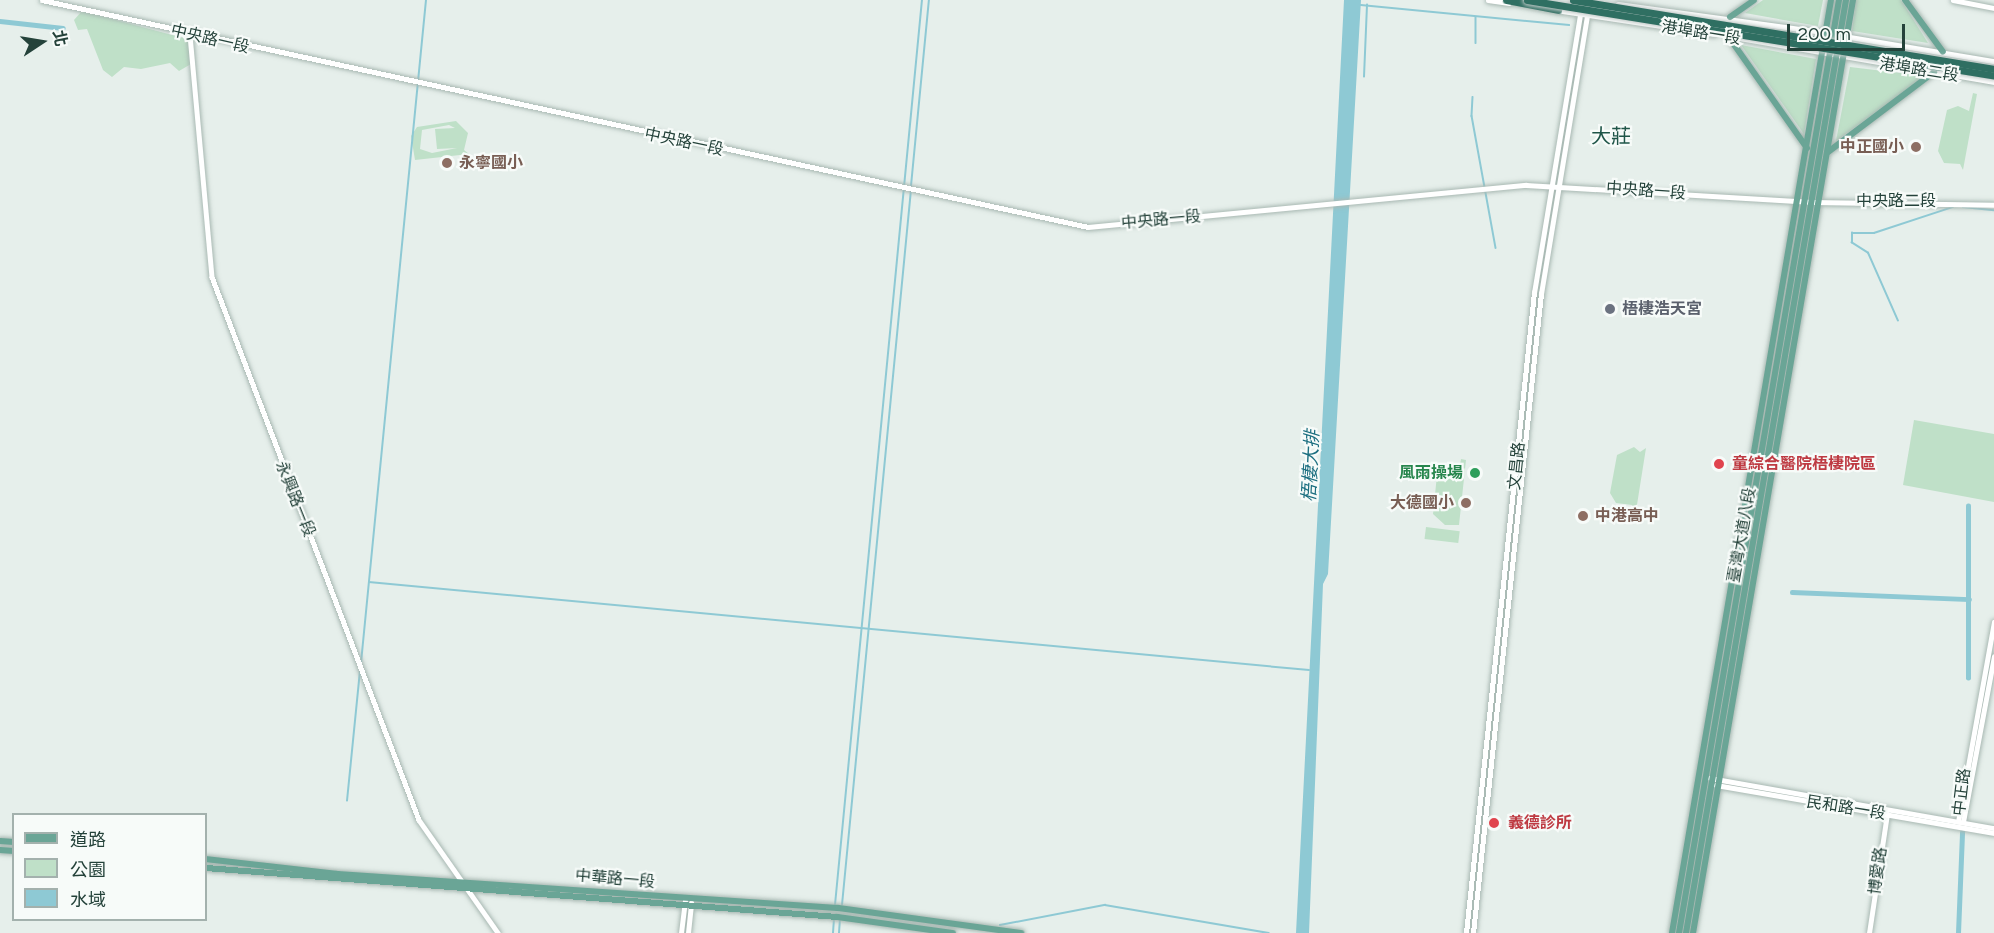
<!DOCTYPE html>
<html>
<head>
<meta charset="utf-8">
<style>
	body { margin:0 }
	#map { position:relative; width:1994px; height:933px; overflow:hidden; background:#e6efeb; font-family:Figtree,"Noto Sans TC",sans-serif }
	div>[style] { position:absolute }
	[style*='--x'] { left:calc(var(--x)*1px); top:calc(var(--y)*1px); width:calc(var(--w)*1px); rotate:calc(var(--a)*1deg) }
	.green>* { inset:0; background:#bfe0c8; transform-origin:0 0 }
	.water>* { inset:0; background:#8ec9d4 }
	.stream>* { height:1.5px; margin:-0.75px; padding:0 0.75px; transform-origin:0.75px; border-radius:0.75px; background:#8ec9d4 }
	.canal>* { height:4.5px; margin:-2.25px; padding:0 2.25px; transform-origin:2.25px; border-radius:2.25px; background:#8ec9d4 }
	.roads { filter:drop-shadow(0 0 2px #a8b8b2) drop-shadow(0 0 2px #a8b8b2) }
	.minor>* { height:4.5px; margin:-2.25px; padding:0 2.25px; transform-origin:2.25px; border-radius:2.25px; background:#fff }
	.major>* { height:6px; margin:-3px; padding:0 3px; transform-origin:3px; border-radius:3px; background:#6aa596 }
	.highway>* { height:7px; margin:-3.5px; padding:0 3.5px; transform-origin:3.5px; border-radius:3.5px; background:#2f6f62 }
	.bridges { filter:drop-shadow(0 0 2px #c2cac8) drop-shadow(0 0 2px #c2cac8) }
	.highway-bridge>* { height:7px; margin:-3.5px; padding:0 3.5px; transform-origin:3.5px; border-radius:3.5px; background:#2f6f62 }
	.dots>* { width:16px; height:16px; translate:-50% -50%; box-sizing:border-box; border:3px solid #f7fbf9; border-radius:50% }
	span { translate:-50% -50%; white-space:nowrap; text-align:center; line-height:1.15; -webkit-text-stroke:4.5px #f7fbf9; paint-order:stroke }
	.street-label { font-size:16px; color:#24423a }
	.education-label { font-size:16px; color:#785e54; font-weight:700 }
	.right { translate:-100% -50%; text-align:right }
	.left { translate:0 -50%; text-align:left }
	.worship-label { font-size:16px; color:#5b616d; font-weight:700 }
	.health-label { font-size:16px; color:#be3a42; font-weight:700 }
	.leisure-label { font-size:16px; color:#27864d; font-weight:700 }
	.water-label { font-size:18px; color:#1c6f80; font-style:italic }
	.quarter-label { font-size:20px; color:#1f5548 }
	.legend { position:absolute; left:12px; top:813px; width:195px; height:108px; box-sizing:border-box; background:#f7fbf9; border:2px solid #a3b1ad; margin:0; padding:8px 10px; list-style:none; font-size:18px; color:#24423a }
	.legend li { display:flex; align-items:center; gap:12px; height:30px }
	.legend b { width:30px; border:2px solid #a3b1ad }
	.north { position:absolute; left:12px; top:12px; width:60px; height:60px; -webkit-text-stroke:4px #f7fbf9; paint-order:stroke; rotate:78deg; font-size:16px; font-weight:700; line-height:24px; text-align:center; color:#24423a }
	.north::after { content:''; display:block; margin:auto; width:21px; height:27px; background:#24423a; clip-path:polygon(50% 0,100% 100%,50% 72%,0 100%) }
	.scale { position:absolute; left:1787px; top:24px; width:118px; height:27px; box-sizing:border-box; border:3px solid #24423a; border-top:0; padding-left:8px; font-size:18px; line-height:21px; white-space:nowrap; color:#24423a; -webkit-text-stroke:4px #f7fbf9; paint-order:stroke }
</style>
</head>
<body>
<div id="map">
	<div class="green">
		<i style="clip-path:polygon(1763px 0,1823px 0,1818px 26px,1745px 13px)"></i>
		<i style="clip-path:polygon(1856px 0,1901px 0,1928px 43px,1852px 31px)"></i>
		<i style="clip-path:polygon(82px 11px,191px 40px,191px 64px,179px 71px,170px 63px,141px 69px,124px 67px,112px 77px,103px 70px,87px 29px,78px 30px,74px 20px)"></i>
		<i style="clip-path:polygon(1741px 45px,1816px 59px,1804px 134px)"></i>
		<i style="clip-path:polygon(1850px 67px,1925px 76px,1836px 141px)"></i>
		<i style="clip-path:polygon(1973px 93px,1977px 94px,1963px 170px,1960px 164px,1944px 163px,1938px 151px,1947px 110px,1958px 106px,1969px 111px)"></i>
		<i style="clip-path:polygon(evenodd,456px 121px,468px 133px,464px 150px,469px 154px,415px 160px,411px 136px,417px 127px,456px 121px,449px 125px,455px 128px,435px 129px,437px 149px,457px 148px,432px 153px,420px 149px,422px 130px,449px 125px)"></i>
		<i style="clip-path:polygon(1914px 420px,1994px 434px,1994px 502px,1903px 485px)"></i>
		<i style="clip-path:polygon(1634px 447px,1640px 452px,1646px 448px,1636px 511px,1632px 505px,1616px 503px,1610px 493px,1617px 455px)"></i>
		<i style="clip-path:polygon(1461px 459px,1466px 460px,1459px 525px,1445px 525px,1433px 514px,1437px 475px,1447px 467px,1459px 471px)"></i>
		<i style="left:1426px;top:527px;width:34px;height:12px;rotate:7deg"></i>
	</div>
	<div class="water">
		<i style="clip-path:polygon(1344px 0,1361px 0,1328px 574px,1323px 584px,1309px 933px,1296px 933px)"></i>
	</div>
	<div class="stream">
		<i style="--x:1361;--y:5;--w:209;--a:5.5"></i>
		<i style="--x:1476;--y:17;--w:26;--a:90"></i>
		<i style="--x:1364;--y:77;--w:72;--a:-87.6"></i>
		<i style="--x:1473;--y:97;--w:19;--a:93"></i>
		<i style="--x:1472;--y:116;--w:134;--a:79.7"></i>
		<i style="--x:911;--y:186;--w:187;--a:-84.5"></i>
		<i style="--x:1963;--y:207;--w:31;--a:6"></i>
		<i style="--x:1898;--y:321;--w:74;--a:-113.8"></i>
		<i style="--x:1868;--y:253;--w:19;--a:-148"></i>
		<i style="--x:1852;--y:243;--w:10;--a:-90"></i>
		<i style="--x:1852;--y:233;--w:22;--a:0"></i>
		<i style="--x:1874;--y:233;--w:83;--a:-18.2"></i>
		<i style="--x:369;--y:582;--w:944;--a:5.35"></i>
		<i style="--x:361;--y:663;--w:666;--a:-84.4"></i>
		<i style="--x:347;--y:801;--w:131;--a:-84.3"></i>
		<i style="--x:835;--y:905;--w:909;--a:-84.51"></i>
		<i style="--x:842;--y:905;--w:718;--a:-84.49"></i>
		<i style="--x:1000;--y:925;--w:107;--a:-10.8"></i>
		<i style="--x:1105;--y:905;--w:166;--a:9.7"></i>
		<i style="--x:833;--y:933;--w:14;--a:-86"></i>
		<i style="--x:839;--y:933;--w:14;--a:-86"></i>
	</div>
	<div class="canal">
		<i style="--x:0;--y:21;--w:63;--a:6.3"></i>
		<i style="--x:1792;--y:592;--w:177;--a:2.3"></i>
		<i style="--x:1968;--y:678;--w:172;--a:-90"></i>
		<i style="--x:1958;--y:933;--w:101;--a:-87.7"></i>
	</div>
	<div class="roads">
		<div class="minor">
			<i style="--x:42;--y:0;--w:1070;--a:12.24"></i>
			<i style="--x:1088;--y:227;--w:440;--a:-5.5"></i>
			<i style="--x:1526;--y:185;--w:287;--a:3.4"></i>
			<i style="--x:1812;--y:202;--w:182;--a:0.9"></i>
			<i style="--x:1488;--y:0;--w:21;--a:8"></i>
			<i style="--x:1953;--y:0;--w:42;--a:11"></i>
			<i style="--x:1618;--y:4;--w:220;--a:7.8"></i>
			<i style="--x:1556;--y:10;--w:160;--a:8.6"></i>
			<i style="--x:190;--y:35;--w:243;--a:84.8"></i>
			<i style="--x:212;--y:277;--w:581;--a:69.13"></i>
			<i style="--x:419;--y:820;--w:138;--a:55"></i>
			<i style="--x:1844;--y:36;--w:152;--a:9.5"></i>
			<i style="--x:1734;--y:37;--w:264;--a:9.8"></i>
			<i style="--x:1710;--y:778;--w:288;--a:10"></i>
			<i style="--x:1716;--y:785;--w:282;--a:9.8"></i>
			<i style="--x:1958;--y:822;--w:203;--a:-79.8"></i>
			<i style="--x:1963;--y:822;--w:168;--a:-79.4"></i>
			<i style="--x:681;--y:933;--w:35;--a:-83"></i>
			<i style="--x:688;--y:933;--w:30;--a:-84"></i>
			<i style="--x:1466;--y:933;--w:644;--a:-83.94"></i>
			<i style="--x:1534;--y:293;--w:288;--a:-80.6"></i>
			<i style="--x:1473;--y:933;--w:643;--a:-83.93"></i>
			<i style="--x:1541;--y:294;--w:289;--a:-80.6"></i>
			<i style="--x:1869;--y:933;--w:120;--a:-81.4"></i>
		</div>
		<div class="major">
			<i style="--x:1905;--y:0;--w:64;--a:53.8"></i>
			<i style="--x:1730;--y:17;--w:29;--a:-35"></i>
			<i style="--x:1728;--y:36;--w:137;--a:54.8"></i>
			<i style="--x:1828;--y:152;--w:133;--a:-37"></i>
			<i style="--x:0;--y:841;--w:14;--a:4"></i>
			<i style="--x:0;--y:850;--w:14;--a:4"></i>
			<i style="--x:206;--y:859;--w:132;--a:6.5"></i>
			<i style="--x:337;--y:874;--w:502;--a:3.88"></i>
			<i style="--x:838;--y:908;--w:185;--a:7.8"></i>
			<i style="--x:206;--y:868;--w:633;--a:4.44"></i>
			<i style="--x:837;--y:917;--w:117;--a:7.9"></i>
			<i style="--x:1672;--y:933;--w:946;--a:-80.33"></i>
			<i style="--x:1679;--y:933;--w:947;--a:-80.27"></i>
			<i style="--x:1686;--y:933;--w:947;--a:-80.27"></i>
			<i style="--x:1693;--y:933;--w:947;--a:-80.27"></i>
		</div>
		<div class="highway">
			<i style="--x:1506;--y:0;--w:53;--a:10.9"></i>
		</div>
	</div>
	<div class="bridges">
		<div class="highway-bridge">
			<i style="--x:1527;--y:0;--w:473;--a:9.2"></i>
			<i style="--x:1573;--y:0;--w:427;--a:9.3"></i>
		</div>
	</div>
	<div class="dots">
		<i style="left:1916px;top:147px;background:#8d6e63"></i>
		<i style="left:447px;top:163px;background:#8d6e63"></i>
		<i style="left:1610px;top:309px;background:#6b7280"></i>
		<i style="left:1719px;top:464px;background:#e0444e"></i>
		<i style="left:1475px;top:473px;background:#2e9e5b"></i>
		<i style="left:1466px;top:503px;background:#8d6e63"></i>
		<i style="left:1583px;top:516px;background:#8d6e63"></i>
		<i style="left:1494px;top:823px;background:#e0444e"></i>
	</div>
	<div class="street-label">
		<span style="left:1701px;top:33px;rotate:9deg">港埠路一段</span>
		<span style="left:210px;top:39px;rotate:13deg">中央路一段</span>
		<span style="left:1919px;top:70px;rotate:9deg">港埠路二段</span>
		<span style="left:684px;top:142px;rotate:12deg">中央路一段</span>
		<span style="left:1646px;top:191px;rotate:4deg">中央路一段</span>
		<span style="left:1896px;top:201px">中央路二段</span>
		<span style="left:1161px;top:220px;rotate:-5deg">中央路一段</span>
		<span style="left:1517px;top:466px;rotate:-84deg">文昌路</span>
		<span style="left:295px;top:499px;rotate:68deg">永興路一段</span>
		<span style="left:1742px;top:535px;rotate:-80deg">臺灣大道八段</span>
		<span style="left:1962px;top:792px;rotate:-83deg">中正路</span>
		<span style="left:1846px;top:808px;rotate:9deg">民和路一段</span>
		<span style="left:1878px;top:871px;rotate:-82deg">博愛路</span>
		<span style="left:615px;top:879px;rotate:5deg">中華路一段</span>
	</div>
	<div class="education-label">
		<span class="right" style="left:1904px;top:147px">中正國小</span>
		<span class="left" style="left:459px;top:163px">永寧國小</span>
		<span class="right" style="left:1454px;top:503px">大德國小</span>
		<span class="left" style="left:1595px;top:516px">中港高中</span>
	</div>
	<div class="worship-label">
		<span class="left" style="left:1622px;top:309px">梧棲浩天宮</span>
	</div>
	<div class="health-label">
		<span class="left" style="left:1732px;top:464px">童綜合醫院梧棲院區</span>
		<span class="left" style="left:1508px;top:823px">義德診所</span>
	</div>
	<div class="leisure-label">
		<span class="right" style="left:1463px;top:473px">風雨操場</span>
	</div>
	<div class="water-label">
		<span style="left:1311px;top:466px;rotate:-87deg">梧棲大排</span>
	</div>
	<div class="quarter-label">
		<span style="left:1611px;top:136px">大莊</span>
	</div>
	<ul class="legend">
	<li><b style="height:8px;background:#6aa596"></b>道路</li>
	<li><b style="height:16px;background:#bfe0c8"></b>公園</li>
	<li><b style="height:16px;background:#8ec9d4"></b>水域</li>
	</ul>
	<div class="north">北</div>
	<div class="scale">200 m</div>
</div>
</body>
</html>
